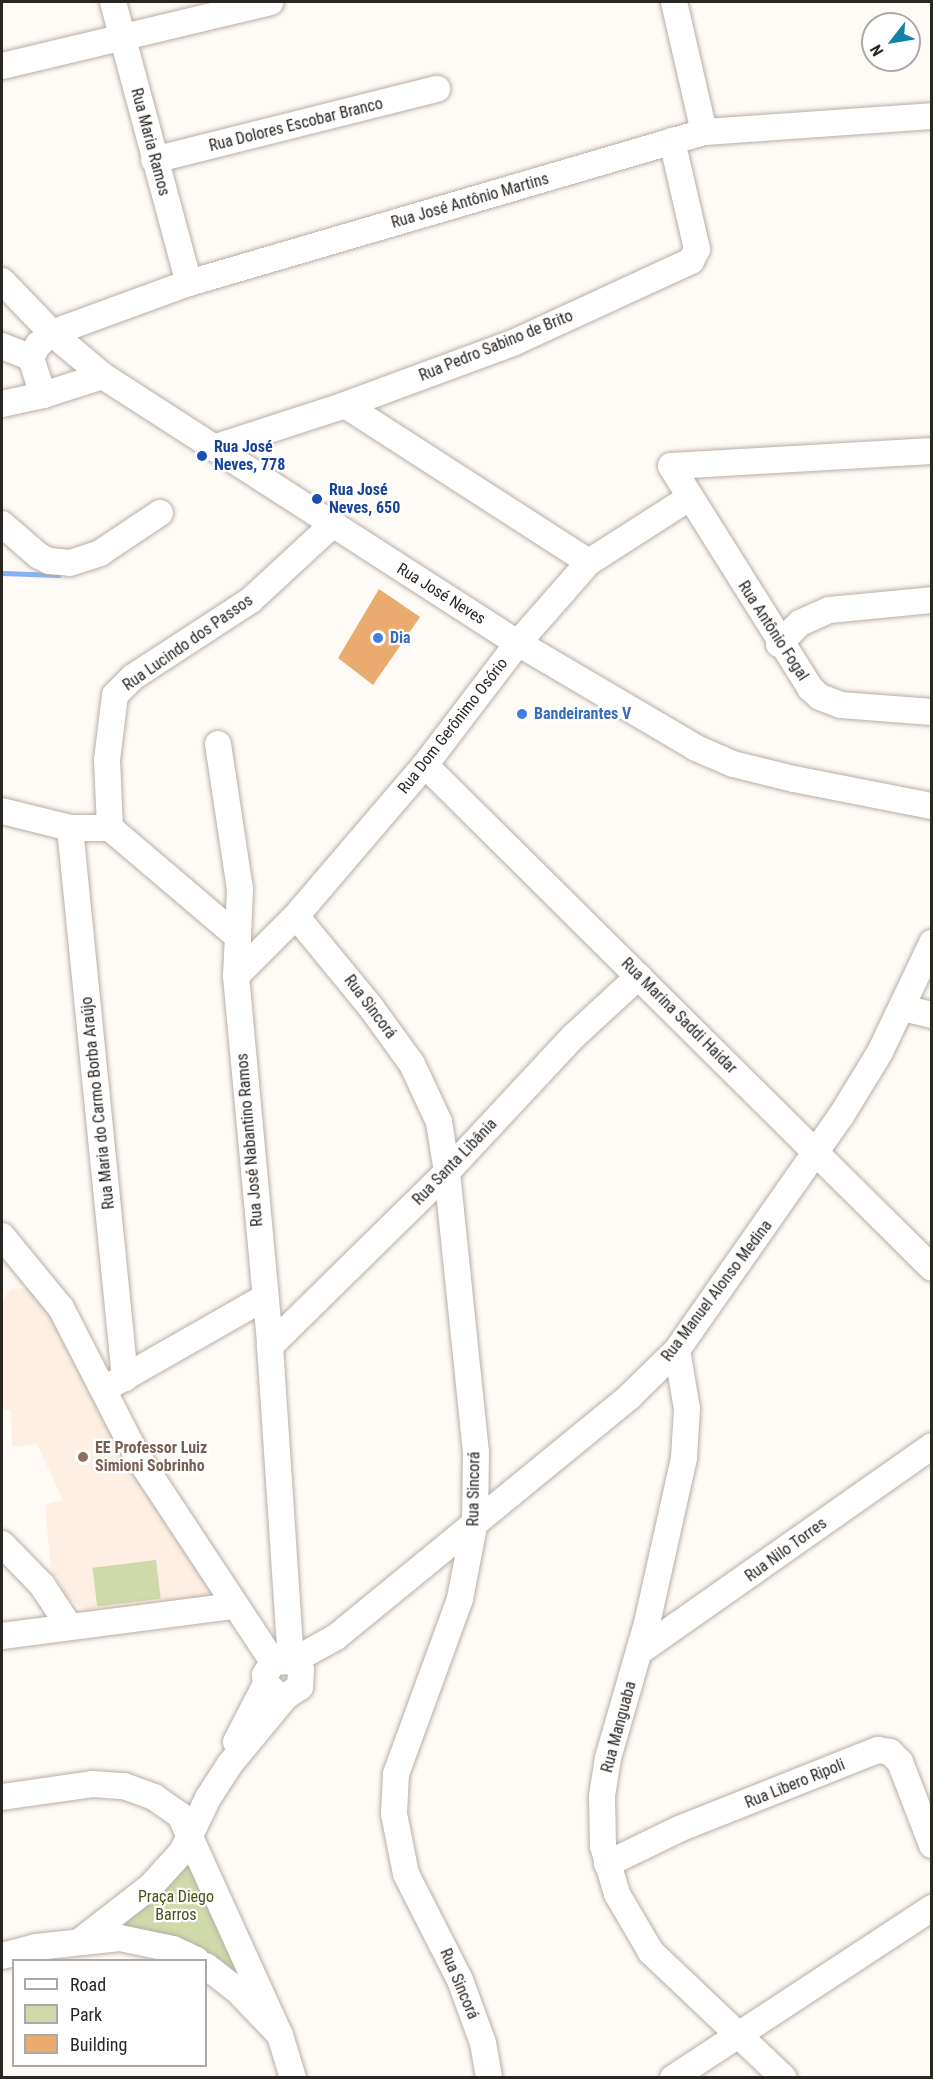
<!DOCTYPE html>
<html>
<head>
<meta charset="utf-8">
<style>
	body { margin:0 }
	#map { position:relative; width:933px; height:2079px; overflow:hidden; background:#fefaf6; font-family:"Roboto Condensed",sans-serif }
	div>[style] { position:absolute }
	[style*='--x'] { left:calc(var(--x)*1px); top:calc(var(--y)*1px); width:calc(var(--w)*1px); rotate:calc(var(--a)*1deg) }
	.built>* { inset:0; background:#fdefe3 }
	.green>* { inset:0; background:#cfd9a9; transform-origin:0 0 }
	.stream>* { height:5px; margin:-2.5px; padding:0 2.5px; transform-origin:2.5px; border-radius:2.5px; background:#86b1f3 }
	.building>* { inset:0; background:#e9ac6e }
	.roads { filter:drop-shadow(0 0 2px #b8aea5) drop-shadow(0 0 2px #b8aea5) }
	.minor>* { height:26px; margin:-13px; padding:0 13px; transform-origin:13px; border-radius:13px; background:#fff }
	.dots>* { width:16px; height:16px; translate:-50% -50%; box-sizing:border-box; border:3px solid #fff; border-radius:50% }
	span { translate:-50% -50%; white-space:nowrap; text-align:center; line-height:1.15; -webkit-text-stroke:4.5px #fff; paint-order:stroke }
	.street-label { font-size:16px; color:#2a2723 }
	.transit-label { font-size:16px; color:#164399; font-weight:700 }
	.left { translate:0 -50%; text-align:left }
	.shop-label { font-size:16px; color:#366cbe; font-weight:700 }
	.education-label { font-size:16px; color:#785e54; font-weight:700 }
	.park-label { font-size:16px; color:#485116 }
	.frame { position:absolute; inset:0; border:3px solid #2a2723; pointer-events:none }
	.legend { position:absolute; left:12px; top:1959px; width:195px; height:108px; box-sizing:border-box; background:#fff; border:2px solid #aaa9a7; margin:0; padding:8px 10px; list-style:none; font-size:18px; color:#2a2723 }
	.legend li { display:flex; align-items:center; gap:12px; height:30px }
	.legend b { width:30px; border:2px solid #aaa9a7 }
	.north { position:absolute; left:861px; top:12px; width:60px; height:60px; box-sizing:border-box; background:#fff; border:2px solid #aaa9a7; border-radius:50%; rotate:239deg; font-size:16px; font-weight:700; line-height:24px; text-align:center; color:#2a2723 }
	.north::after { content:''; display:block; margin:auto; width:21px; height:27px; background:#0f82a9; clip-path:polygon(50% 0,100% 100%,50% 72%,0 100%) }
</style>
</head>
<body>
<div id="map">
	<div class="built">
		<i style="clip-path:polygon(30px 1288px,50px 1311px,128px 1467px,210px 1588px,207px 1598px,91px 1613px,66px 1598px,51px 1568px,45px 1504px,63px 1500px,37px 1444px,12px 1447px,11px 1411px,2px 1409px,2px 1301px,11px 1289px)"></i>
	</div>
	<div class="green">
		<i style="left:156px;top:1560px;width:39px;height:64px;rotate:83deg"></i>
		<i style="clip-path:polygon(189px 1849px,247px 1983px,192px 1942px,117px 1925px)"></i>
	</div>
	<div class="stream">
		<i style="--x:2;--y:573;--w:57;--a:2"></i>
	</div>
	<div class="building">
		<i style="clip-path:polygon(379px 589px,420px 617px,373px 685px,338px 658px)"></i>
	</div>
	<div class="roads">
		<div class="minor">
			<i style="--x:113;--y:2;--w:291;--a:74.9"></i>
			<i style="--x:674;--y:2;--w:133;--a:77"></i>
			<i style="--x:2;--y:66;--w:276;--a:-13.4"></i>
			<i style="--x:154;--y:160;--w:292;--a:-14.1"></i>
			<i style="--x:2;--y:281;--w:72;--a:46.1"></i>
			<i style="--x:52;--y:333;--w:67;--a:40.1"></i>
			<i style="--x:103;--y:376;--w:493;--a:32.8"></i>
			<i style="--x:518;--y:643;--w:207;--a:30.5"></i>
			<i style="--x:696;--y:748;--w:40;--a:23.4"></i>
			<i style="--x:733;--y:764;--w:63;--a:13.8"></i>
			<i style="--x:794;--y:779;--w:141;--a:11.1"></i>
			<i style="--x:2;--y:346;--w:31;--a:22"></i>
			<i style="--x:31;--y:358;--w:39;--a:72"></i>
			<i style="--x:43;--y:395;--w:63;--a:-17.6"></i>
			<i style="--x:31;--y:358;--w:15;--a:-62"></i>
			<i style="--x:38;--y:345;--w:18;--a:-41"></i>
			<i style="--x:52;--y:333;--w:146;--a:-20.1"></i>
			<i style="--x:189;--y:283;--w:537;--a:-16.34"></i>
			<i style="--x:704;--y:132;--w:229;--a:-4"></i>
			<i style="--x:2;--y:404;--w:42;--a:-12.4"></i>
			<i style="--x:345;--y:405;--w:290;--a:32.8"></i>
			<i style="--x:213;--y:448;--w:139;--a:-18"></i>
			<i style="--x:345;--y:405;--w:181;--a:-20.3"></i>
			<i style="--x:515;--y:342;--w:194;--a:-24.7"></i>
			<i style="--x:691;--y:261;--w:13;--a:-63"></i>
			<i style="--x:697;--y:249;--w:111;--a:-103"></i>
			<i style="--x:932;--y:451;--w:261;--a:176.7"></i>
			<i style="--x:671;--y:466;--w:262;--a:57.9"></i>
			<i style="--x:810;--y:688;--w:13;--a:42"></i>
			<i style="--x:820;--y:697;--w:22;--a:21"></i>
			<i style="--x:841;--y:705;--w:91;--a:4.4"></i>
			<i style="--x:2;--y:524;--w:49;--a:40.9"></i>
			<i style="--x:39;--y:556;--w:11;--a:27"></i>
			<i style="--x:49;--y:561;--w:21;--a:5"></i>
			<i style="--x:70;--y:563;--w:32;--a:-18"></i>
			<i style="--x:100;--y:553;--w:72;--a:-33.7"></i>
			<i style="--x:779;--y:644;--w:30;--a:-45"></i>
			<i style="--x:800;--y:623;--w:32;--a:-24"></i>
			<i style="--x:829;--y:610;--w:103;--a:-5.5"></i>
			<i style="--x:218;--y:744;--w:147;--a:81.4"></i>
			<i style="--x:240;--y:889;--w:48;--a:92.4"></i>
			<i style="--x:425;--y:765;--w:714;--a:44.77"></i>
			<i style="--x:2;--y:811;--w:70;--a:14"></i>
			<i style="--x:70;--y:828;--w:40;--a:0"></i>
			<i style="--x:110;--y:828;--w:168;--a:40.4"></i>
			<i style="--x:238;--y:937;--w:39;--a:93"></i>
			<i style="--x:236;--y:976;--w:372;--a:84.7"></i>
			<i style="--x:270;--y:1346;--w:314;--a:86.2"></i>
			<i style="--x:70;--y:828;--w:553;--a:84.29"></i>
			<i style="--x:110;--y:828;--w:68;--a:-92.5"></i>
			<i style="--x:107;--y:760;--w:65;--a:-83"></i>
			<i style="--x:115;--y:695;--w:25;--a:-45"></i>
			<i style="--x:133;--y:677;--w:141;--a:-33.1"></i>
			<i style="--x:251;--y:600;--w:110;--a:-42.8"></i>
			<i style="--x:296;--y:916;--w:117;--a:50.6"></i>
			<i style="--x:370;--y:1006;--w:72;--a:54.1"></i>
			<i style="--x:412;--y:1064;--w:64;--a:65"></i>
			<i style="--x:439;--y:1122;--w:51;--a:80.9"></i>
			<i style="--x:447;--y:1172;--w:281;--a:84.1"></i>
			<i style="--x:476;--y:1452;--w:69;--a:90.8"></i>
			<i style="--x:475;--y:1521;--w:79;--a:100.9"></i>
			<i style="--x:460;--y:1599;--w:186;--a:110.1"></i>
			<i style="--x:396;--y:1774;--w:40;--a:92.9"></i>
			<i style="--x:394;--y:1814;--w:61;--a:78.7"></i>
			<i style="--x:406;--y:1874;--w:119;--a:63"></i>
			<i style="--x:460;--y:1980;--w:67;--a:69.9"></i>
			<i style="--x:483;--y:2043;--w:36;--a:80"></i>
			<i style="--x:236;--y:976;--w:85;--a:-45"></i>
			<i style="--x:296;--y:916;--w:199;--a:-49.5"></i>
			<i style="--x:425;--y:765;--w:153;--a:-52.7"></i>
			<i style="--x:518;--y:643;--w:108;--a:-48.8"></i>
			<i style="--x:589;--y:562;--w:119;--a:-32.6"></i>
			<i style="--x:902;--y:1008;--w:31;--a:13"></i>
			<i style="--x:2;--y:1236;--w:93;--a:50.7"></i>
			<i style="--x:61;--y:1308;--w:164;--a:62.8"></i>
			<i style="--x:136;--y:1454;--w:249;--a:56.6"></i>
			<i style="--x:270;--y:1346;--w:248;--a:-44.5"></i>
			<i style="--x:447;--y:1172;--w:186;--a:-47"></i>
			<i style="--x:574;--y:1036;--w:88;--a:-42.7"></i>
			<i style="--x:677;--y:1350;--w:60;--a:80.4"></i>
			<i style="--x:687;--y:1409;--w:49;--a:93.5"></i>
			<i style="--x:684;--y:1458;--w:169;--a:102.6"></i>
			<i style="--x:647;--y:1623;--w:141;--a:106.1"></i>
			<i style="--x:608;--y:1758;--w:39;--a:99"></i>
			<i style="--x:602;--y:1797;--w:49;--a:88.8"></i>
			<i style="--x:603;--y:1846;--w:50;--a:73.7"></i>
			<i style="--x:617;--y:1894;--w:67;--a:59.6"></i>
			<i style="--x:651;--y:1952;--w:183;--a:43.5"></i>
			<i style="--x:113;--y:1384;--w:174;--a:-29.7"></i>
			<i style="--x:2;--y:1544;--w:57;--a:45.7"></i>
			<i style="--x:42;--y:1585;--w:49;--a:56.6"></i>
			<i style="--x:2;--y:1636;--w:234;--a:-7.4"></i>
			<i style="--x:639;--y:1652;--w:358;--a:-35.1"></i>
			<i style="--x:293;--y:1661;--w:12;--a:48"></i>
			<i style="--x:301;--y:1670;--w:17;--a:93"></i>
			<i style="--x:300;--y:1687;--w:17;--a:147"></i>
			<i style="--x:286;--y:1696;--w:8;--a:-173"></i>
			<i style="--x:278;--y:1695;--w:16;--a:-137"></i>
			<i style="--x:266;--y:1684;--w:9;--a:-96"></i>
			<i style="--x:265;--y:1675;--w:15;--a:-58"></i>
			<i style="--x:273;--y:1662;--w:20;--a:-3"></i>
			<i style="--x:293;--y:1661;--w:49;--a:-29.2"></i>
			<i style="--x:336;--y:1637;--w:380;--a:-39.3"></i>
			<i style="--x:630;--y:1396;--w:66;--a:-44.4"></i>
			<i style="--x:677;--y:1350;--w:286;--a:-55"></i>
			<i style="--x:841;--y:1116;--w:75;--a:-58.6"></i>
			<i style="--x:880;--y:1052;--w:121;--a:-64.5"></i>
			<i style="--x:236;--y:1742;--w:65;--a:-62.7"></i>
			<i style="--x:2;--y:1797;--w:91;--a:-8.2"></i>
			<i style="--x:92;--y:1784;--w:32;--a:4"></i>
			<i style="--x:124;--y:1786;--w:32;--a:20"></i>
			<i style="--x:154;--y:1797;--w:32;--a:35"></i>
			<i style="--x:180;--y:1815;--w:242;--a:65.6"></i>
			<i style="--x:607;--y:1864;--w:80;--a:-25.9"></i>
			<i style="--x:679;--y:1829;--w:214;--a:-21.7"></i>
			<i style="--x:878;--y:1750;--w:12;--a:9"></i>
			<i style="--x:890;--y:1752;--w:14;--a:45"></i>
			<i style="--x:900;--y:1762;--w:89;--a:68.9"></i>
			<i style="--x:79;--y:1942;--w:90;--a:-37.8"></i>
			<i style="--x:150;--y:1887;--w:47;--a:-47.6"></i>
			<i style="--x:182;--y:1852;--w:60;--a:-64.3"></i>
			<i style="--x:208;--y:1798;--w:40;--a:-57.1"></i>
			<i style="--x:230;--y:1764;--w:88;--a:-50.5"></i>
			<i style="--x:2;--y:1956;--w:35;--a:-15"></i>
			<i style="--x:36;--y:1947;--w:84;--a:-6.1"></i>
			<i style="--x:120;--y:1938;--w:54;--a:11.7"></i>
			<i style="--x:173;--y:1949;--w:26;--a:25"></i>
			<i style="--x:206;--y:1966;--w:39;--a:38"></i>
			<i style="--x:237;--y:1990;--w:62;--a:46.3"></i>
			<i style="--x:280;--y:2035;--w:45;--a:73.2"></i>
			<i style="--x:673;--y:2078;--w:310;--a:-33.3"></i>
		</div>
	</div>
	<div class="dots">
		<i style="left:202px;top:456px;background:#1a4fb4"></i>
		<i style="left:317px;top:499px;background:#1a4fb4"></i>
		<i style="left:378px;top:638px;background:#3f7fe0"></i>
		<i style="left:522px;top:714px;background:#3f7fe0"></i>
		<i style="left:83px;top:1457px;background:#8d6e63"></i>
	</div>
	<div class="street-label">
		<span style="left:296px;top:125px;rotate:-14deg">Rua Dolores Escobar Branco</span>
		<span style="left:150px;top:142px;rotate:75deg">Rua Maria Ramos</span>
		<span style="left:470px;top:201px;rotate:-16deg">Rua José Antônio Martins</span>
		<span style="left:496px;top:346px;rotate:-22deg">Rua Pedro Sabino de Brito</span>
		<span style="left:441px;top:594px;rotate:32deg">Rua José Neves</span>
		<span style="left:773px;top:631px;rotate:57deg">Rua Antônio Fogal</span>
		<span style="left:188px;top:643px;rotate:-35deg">Rua Lucindo dos Passos</span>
		<span style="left:453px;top:726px;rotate:-52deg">Rua Dom Gerônimo Osório</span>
		<span style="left:370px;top:1007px;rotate:53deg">Rua Sincorá</span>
		<span style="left:679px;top:1016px;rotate:45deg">Rua Marina Saddi Haidar</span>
		<span style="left:98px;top:1103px;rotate:-96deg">Rua Maria do Carmo Borba Araújo</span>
		<span style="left:250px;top:1140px;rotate:-95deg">Rua José Nabantino Ramos</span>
		<span style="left:455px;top:1162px;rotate:-46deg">Rua Santa Libânia</span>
		<span style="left:717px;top:1291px;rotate:-53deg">Rua Manuel Alonso Medina</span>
		<span style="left:474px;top:1489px;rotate:-89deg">Rua Sincorá</span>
		<span style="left:786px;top:1550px;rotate:-36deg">Rua Nilo Torres</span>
		<span style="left:619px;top:1727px;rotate:-75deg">Rua Manguaba</span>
		<span style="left:795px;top:1784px;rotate:-22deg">Rua Libero Ripoli</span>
		<span style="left:459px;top:1984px;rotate:67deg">Rua Sincorá</span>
	</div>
	<div class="transit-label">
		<span class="left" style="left:214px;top:456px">Rua José<br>Neves, 778</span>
		<span class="left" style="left:329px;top:499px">Rua José<br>Neves, 650</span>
	</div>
	<div class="shop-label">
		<span class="left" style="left:390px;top:638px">Dia</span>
		<span class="left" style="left:534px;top:714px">Bandeirantes V</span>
	</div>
	<div class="education-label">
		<span class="left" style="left:95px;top:1457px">EE Professor Luiz<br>Simioni Sobrinho</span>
	</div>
	<div class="park-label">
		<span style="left:176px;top:1906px">Praça Diego<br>Barros</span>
	</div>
	<div class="frame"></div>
	<ul class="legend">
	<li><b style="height:8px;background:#fff"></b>Road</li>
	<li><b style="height:16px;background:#cfd9a9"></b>Park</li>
	<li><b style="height:16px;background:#e9ac6e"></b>Building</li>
	</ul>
	<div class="north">N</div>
</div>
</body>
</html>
